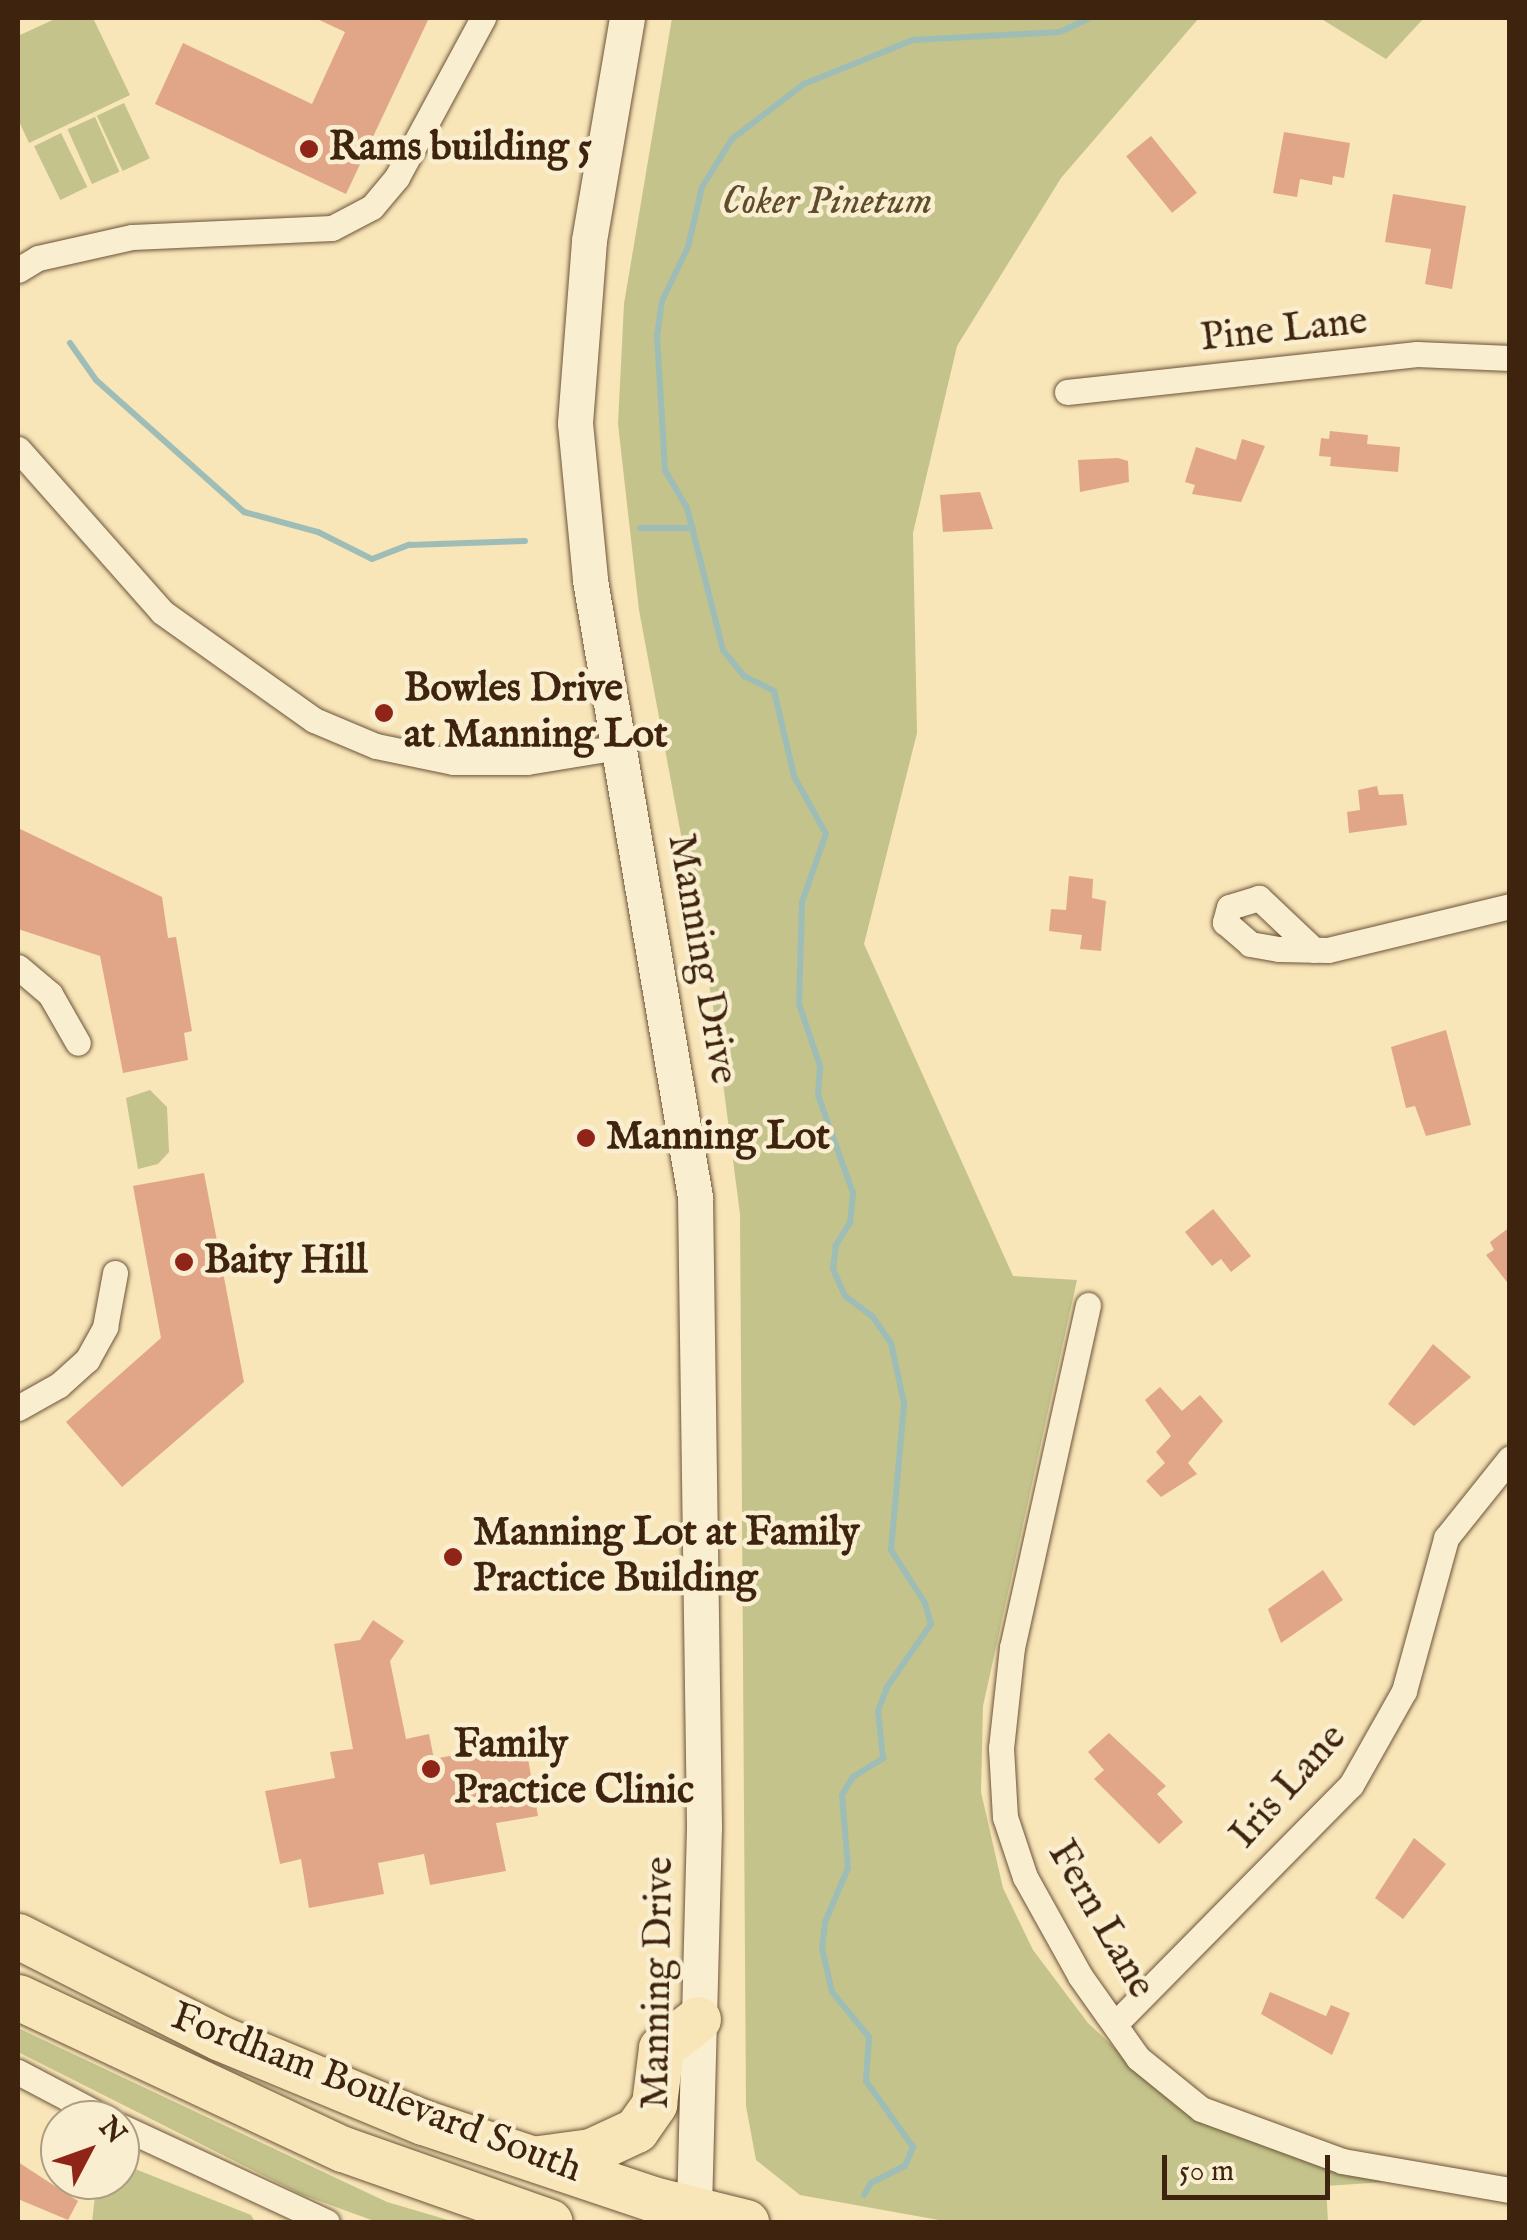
<!DOCTYPE html>
<html>
<head>
<meta charset="utf-8">
<style>
	body { margin:0 }
	#map { position:relative; width:1527px; height:2240px; overflow:hidden; background:#f8e5b8; font-family:"IM FELL English",serif }
	div>[style] { position:absolute }
	[style*='--x'] { left:calc(var(--x)*1px); top:calc(var(--y)*1px); width:calc(var(--w)*1px); rotate:calc(var(--a)*1deg) }
	.green>* { inset:0; background:#c3c38b; transform-origin:0 0 }
	.stream>* { height:6px; margin:-3px; padding:0 3px; transform-origin:3px; border-radius:3px; background:#9fbdb7 }
	.building>* { inset:0; background:#e1a688; transform-origin:0 0 }
	.roads { filter:drop-shadow(0 0 2px #6c5438) drop-shadow(0 0 2px #6c5438) }
	.street>* { height:25px; margin:-12.5px; padding:0 12.5px; transform-origin:12.5px; border-radius:12.5px; background:#faeed1 }
	.secondary>* { height:35px; margin:-17.5px; padding:0 17.5px; transform-origin:17.5px; border-radius:17.5px; background:#faeed1 }
	.highway>* { height:45px; margin:-22.5px; padding:0 22.5px; transform-origin:22.5px; border-radius:22.5px; background:#f8e5b8 }
	.dots>* { width:28px; height:28px; translate:-50% -50%; box-sizing:border-box; border:5px solid #faeed1; border-radius:50% }
	span { translate:-50% -50%; white-space:nowrap; text-align:center; line-height:1.15; -webkit-text-stroke:9px #faeed1; paint-order:stroke }
	.poi-label { font-size:40px; color:#3e240e; font-weight:700 }
	.left { translate:0 -50%; text-align:left }
	.park-label { font-size:40px; color:#5f4c2d; font-style:italic }
	.street-label { font-size:40px; color:#3e240e }
	.frame { position:absolute; inset:0; border:20px solid #3e240e; pointer-events:none }
	.north { position:absolute; left:40px; top:2100px; width:100px; height:100px; box-sizing:border-box; background:#faeed1; border:2px solid #af9d83; border-radius:50%; rotate:49deg; font-size:28px; font-weight:700; line-height:40px; text-align:center; color:#3e240e }
	.north::after { content:''; display:block; margin:auto; width:35px; height:45px; background:#8f2418; clip-path:polygon(50% 0,100% 100%,50% 72%,0 100%) }
	.scale { position:absolute; left:1162px; top:2155px; width:168px; height:45px; box-sizing:border-box; border:5px solid #3e240e; border-top:0; padding-left:12px; font-size:30px; line-height:35px; white-space:nowrap; color:#3e240e; -webkit-text-stroke:8px #faeed1; paint-order:stroke }
</style>
</head>
<body>
<div id="map">
	<div class="green">
		<i style="clip-path:polygon(57px 18px,93px 18px,130px 95px,29px 143px,18px 119px,18px 36px)"></i>
		<i style="clip-path:polygon(672px 18px,1199px 18px,1061px 178px,957px 346px,913px 533px,917px 733px,864px 944px,1013px 1276px,1077px 1280px,983px 1706px,981px 1792px,1003px 1888px,1033px 1950px,1088px 2023px,1148px 2079px,1415px 2180px,1326px 2186px,1328px 2222px,950px 2222px,800px 2195px,756px 2160px,746px 2106px,740px 1214px,713px 1006px,639px 610px,618px 424px,624px 304px)"></i>
		<i style="clip-path:polygon(1320px 18px,1424px 18px,1386px 59px)"></i>
		<i style="left:124px;top:103px;width:61px;height:30px;rotate:65deg"></i>
		<i style="left:95px;top:117px;width:60px;height:30px;rotate:66deg"></i>
		<i style="left:61px;top:133px;width:60px;height:30px;rotate:64deg"></i>
		<i style="clip-path:polygon(150px 1090px,167px 1107px,169px 1152px,158px 1164px,138px 1169px,126px 1098px)"></i>
		<i style="clip-path:polygon(18px 2028px,387px 2202px,455px 2222px,377px 2222px,300px 2194px,18px 2052px)"></i>
		<i style="clip-path:polygon(120px 2163px,251px 2215px,255px 2222px,92px 2222px,95px 2196px,66px 2180px,120px 2180px)"></i>
	</div>
	<div class="stream">
		<i style="--x:70;--y:343;--w:45;--a:54.9"></i>
		<i style="--x:96;--y:380;--w:198;--a:41.7"></i>
		<i style="--x:244;--y:512;--w:77;--a:15.1"></i>
		<i style="--x:318;--y:532;--w:60;--a:26.6"></i>
		<i style="--x:372;--y:559;--w:40;--a:-21"></i>
		<i style="--x:409;--y:545;--w:116;--a:-2"></i>
		<i style="--x:640;--y:528;--w:53;--a:0"></i>
		<i style="--x:864;--y:2195;--w:14;--a:-60"></i>
		<i style="--x:871;--y:2183;--w:38;--a:-27"></i>
		<i style="--x:905;--y:2166;--w:21;--a:-67"></i>
		<i style="--x:913;--y:2147;--w:81;--a:-125.5"></i>
		<i style="--x:866;--y:2081;--w:44;--a:-86.1"></i>
		<i style="--x:869;--y:2037;--w:58;--a:-129.4"></i>
		<i style="--x:832;--y:1992;--w:45;--a:-102.8"></i>
		<i style="--x:822;--y:1948;--w:26;--a:-83"></i>
		<i style="--x:825;--y:1922;--w:59;--a:-66.9"></i>
		<i style="--x:848;--y:1868;--w:73;--a:-94.7"></i>
		<i style="--x:842;--y:1795;--w:21;--a:-59"></i>
		<i style="--x:853;--y:1777;--w:36;--a:-32"></i>
		<i style="--x:883;--y:1758;--w:47;--a:-96.1"></i>
		<i style="--x:878;--y:1711;--w:26;--a:-69"></i>
		<i style="--x:887;--y:1687;--w:77;--a:-55.1"></i>
		<i style="--x:931;--y:1624;--w:22;--a:-106"></i>
		<i style="--x:925;--y:1603;--w:63;--a:-122.7"></i>
		<i style="--x:891;--y:1550;--w:148;--a:-84.9"></i>
		<i style="--x:904;--y:1403;--w:61;--a:-102.2"></i>
		<i style="--x:891;--y:1343;--w:32;--a:-125"></i>
		<i style="--x:873;--y:1317;--w:35;--a:-143"></i>
		<i style="--x:845;--y:1296;--w:30;--a:-114"></i>
		<i style="--x:833;--y:1269;--w:24;--a:-83"></i>
		<i style="--x:836;--y:1245;--w:26;--a:-58"></i>
		<i style="--x:850;--y:1223;--w:30;--a:-84"></i>
		<i style="--x:853;--y:1193;--w:104;--a:-109.7"></i>
		<i style="--x:818;--y:1095;--w:29;--a:-86"></i>
		<i style="--x:820;--y:1066;--w:65;--a:-108.7"></i>
		<i style="--x:799;--y:1004;--w:102;--a:-88.3"></i>
		<i style="--x:802;--y:902;--w:72;--a:-70.6"></i>
		<i style="--x:826;--y:834;--w:66;--a:-118.9"></i>
		<i style="--x:794;--y:776;--w:87;--a:-103.2"></i>
		<i style="--x:774;--y:691;--w:34;--a:-153"></i>
		<i style="--x:744;--y:676;--w:33;--a:-129"></i>
		<i style="--x:723;--y:650;--w:146;--a:-104.2"></i>
		<i style="--x:687;--y:508;--w:44;--a:-120.1"></i>
		<i style="--x:665;--y:470;--w:134;--a:-93.4"></i>
		<i style="--x:657;--y:336;--w:35;--a:-82"></i>
		<i style="--x:662;--y:301;--w:60;--a:-64.3"></i>
		<i style="--x:688;--y:247;--w:62;--a:-76.9"></i>
		<i style="--x:702;--y:187;--w:57;--a:-58"></i>
		<i style="--x:732;--y:139;--w:91;--a:-37.4"></i>
		<i style="--x:804;--y:84;--w:118;--a:-22"></i>
		<i style="--x:913;--y:40;--w:147;--a:-3.1"></i>
		<i style="--x:1060;--y:32;--w:33;--a:-25"></i>
	</div>
	<div class="building">
		<i style="clip-path:polygon(315px 18px,429px 18px,346px 194px,155px 104px,183px 43px,312px 104px,345px 32px)"></i>
		<i style="clip-path:polygon(1284px 132px,1350px 143px,1344px 178px,1333px 176px,1332px 185px,1300px 179px,1297px 197px,1273px 193px)"></i>
		<i style="left:1151px;top:136px;width:73px;height:32px;rotate:51deg"></i>
		<i style="clip-path:polygon(1393px 194px,1466px 206px,1452px 289px,1425px 284px,1431px 249px,1385px 242px)"></i>
		<i style="clip-path:polygon(1330px 431px,1368px 435px,1367px 444px,1400px 447px,1398px 472px,1330px 466px,1331px 457px,1319px 456px,1321px 438px,1329px 439px)"></i>
		<i style="clip-path:polygon(1242px 439px,1265px 446px,1241px 502px,1192px 494px,1195px 485px,1185px 482px,1196px 447px,1236px 460px)"></i>
		<i style="clip-path:polygon(1118px 458px,1128px 461px,1129px 482px,1080px 492px,1078px 460px)"></i>
		<i style="clip-path:polygon(980px 492px,993px 529px,943px 532px,940px 495px)"></i>
		<i style="clip-path:polygon(1377px 786px,1379px 795px,1403px 794px,1407px 825px,1349px 833px,1347px 812px,1360px 810px,1358px 790px)"></i>
		<i style="clip-path:polygon(18px 828px,162px 897px,168px 938px,176px 937px,192px 1031px,184px 1033px,188px 1060px,123px 1073px,100px 956px,18px 929px)"></i>
		<i style="clip-path:polygon(1069px 876px,1093px 879px,1092px 898px,1106px 901px,1101px 951px,1080px 949px,1082px 935px,1049px 931px,1051px 909px,1066px 910px)"></i>
		<i style="clip-path:polygon(1446px 1030px,1471px 1125px,1426px 1136px,1415px 1106px,1406px 1108px,1391px 1047px)"></i>
		<i style="clip-path:polygon(204px 1173px,244px 1382px,122px 1487px,66px 1422px,161px 1338px,133px 1186px)"></i>
		<i style="clip-path:polygon(1213px 1209px,1251px 1256px,1231px 1272px,1221px 1259px,1212px 1266px,1185px 1232px)"></i>
		<i style="clip-path:polygon(1510px 1227px,1510px 1286px,1486px 1255px,1494px 1250px,1490px 1242px)"></i>
		<i style="clip-path:polygon(1433px 1344px,1471px 1377px,1414px 1426px,1388px 1404px)"></i>
		<i style="clip-path:polygon(1160px 1387px,1182px 1411px,1200px 1395px,1223px 1421px,1188px 1463px,1197px 1474px,1161px 1497px,1146px 1481px,1165px 1463px,1156px 1452px,1171px 1436px,1145px 1400px)"></i>
		<i style="clip-path:polygon(1323px 1570px,1343px 1600px,1281px 1643px,1268px 1609px)"></i>
		<i style="clip-path:polygon(373px 1620px,404px 1641px,390px 1661px,406px 1739px,429px 1734px,434px 1759px,525px 1741px,538px 1816px,496px 1823px,506px 1871px,430px 1885px,424px 1854px,378px 1863px,384px 1894px,309px 1908px,301px 1859px,280px 1864px,265px 1791px,335px 1778px,330px 1752px,353px 1749px,334px 1644px,360px 1640px)"></i>
		<i style="clip-path:polygon(1109px 1733px,1166px 1786px,1157px 1794px,1183px 1822px,1159px 1844px,1094px 1779px,1104px 1770px,1088px 1752px)"></i>
		<i style="clip-path:polygon(1414px 1838px,1446px 1864px,1403px 1919px,1375px 1898px)"></i>
		<i style="clip-path:polygon(1270px 1992px,1326px 2016px,1331px 2005px,1350px 2013px,1332px 2055px,1261px 2014px)"></i>
		<i style="clip-path:polygon(18px 2162px,78px 2201px,68px 2220px,18px 2199px)"></i>
	</div>
	<div class="roads">
		<div class="street">
			<i style="--x:18;--y:270;--w:23;--a:-31"></i>
			<i style="--x:38;--y:258;--w:96;--a:-12.6"></i>
			<i style="--x:132;--y:237;--w:200;--a:-2.6"></i>
			<i style="--x:332;--y:228;--w:45;--a:-27.7"></i>
			<i style="--x:372;--y:207;--w:39;--a:-50"></i>
			<i style="--x:397;--y:177;--w:181;--a:-61.6"></i>
			<i style="--x:1067;--y:392;--w:352;--a:-6.2"></i>
			<i style="--x:1417;--y:354;--w:93;--a:2.5"></i>
			<i style="--x:18;--y:449;--w:217;--a:48.5"></i>
			<i style="--x:162;--y:612;--w:186;--a:35.4"></i>
			<i style="--x:314;--y:720;--w:67;--a:22.8"></i>
			<i style="--x:376;--y:746;--w:79;--a:11.7"></i>
			<i style="--x:453;--y:762;--w:74;--a:0"></i>
			<i style="--x:527;--y:762;--w:93;--a:-9.3"></i>
			<i style="--x:1314;--y:950;--w:76;--a:-136.6"></i>
			<i style="--x:1259;--y:898;--w:31;--a:163"></i>
			<i style="--x:1229;--y:907;--w:16;--a:105"></i>
			<i style="--x:1225;--y:922;--w:33;--a:41"></i>
			<i style="--x:1250;--y:944;--w:29;--a:10"></i>
			<i style="--x:1279;--y:949;--w:49;--a:1.2"></i>
			<i style="--x:1328;--y:950;--w:187;--a:-13.6"></i>
			<i style="--x:18;--y:967;--w:42;--a:40.2"></i>
			<i style="--x:50;--y:994;--w:56;--a:60.3"></i>
			<i style="--x:1088;--y:1305;--w:350;--a:102.5"></i>
			<i style="--x:1012;--y:1647;--w:102;--a:96.2"></i>
			<i style="--x:1001;--y:1748;--w:69;--a:86.7"></i>
			<i style="--x:1005;--y:1817;--w:63;--a:71.6"></i>
			<i style="--x:1025;--y:1877;--w:113;--a:60.9"></i>
			<i style="--x:1080;--y:1976;--w:100;--a:54.7"></i>
			<i style="--x:1138;--y:2058;--w:81;--a:39"></i>
			<i style="--x:1201;--y:2109;--w:150;--a:20.2"></i>
			<i style="--x:1342;--y:2161;--w:170;--a:9.8"></i>
			<i style="--x:18;--y:1408;--w:47;--a:-29.3"></i>
			<i style="--x:59;--y:1385;--w:38;--a:-42"></i>
			<i style="--x:87;--y:1360;--w:38;--a:-61"></i>
			<i style="--x:105;--y:1327;--w:55;--a:-79.5"></i>
			<i style="--x:1116;--y:2023;--w:334;--a:-45.4"></i>
			<i style="--x:1351;--y:1785;--w:108;--a:-60.6"></i>
			<i style="--x:1404;--y:1691;--w:159;--a:-74.6"></i>
			<i style="--x:1446;--y:1538;--w:102;--a:-51.3"></i>
			<i style="--x:18;--y:2072;--w:103;--a:27.8"></i>
			<i style="--x:120;--y:2126;--w:228;--a:24.9"></i>
		</div>
		<div class="secondary">
			<i style="--x:627;--y:18;--w:226;--a:99.7"></i>
			<i style="--x:589;--y:241;--w:183;--a:94.4"></i>
			<i style="--x:575;--y:423;--w:158;--a:84.5"></i>
			<i style="--x:590;--y:580;--w:626;--a:80.34"></i>
			<i style="--x:695;--y:1197;--w:630;--a:89.18"></i>
			<i style="--x:704;--y:1827;--w:395;--a:91.5"></i>
		</div>
		<div class="highway">
			<i style="--x:18;--y:1936;--w:226;--a:26.8"></i>
			<i style="--x:220;--y:2038;--w:220;--a:22.5"></i>
			<i style="--x:423;--y:2122;--w:243;--a:18.5"></i>
			<i style="--x:653;--y:2199;--w:96;--a:13.9"></i>
			<i style="--x:18;--y:1997;--w:359;--a:25.1"></i>
			<i style="--x:343;--y:2149;--w:219;--a:19.4"></i>
			<i style="--x:539;--y:2158;--w:52;--a:-7.7"></i>
			<i style="--x:591;--y:2151;--w:50;--a:-25"></i>
			<i style="--x:636;--y:2130;--w:32;--a:-55"></i>
			<i style="--x:654;--y:2104;--w:56;--a:-82.9"></i>
			<i style="--x:661;--y:2048;--w:47;--a:-38.1"></i>
		</div>
	</div>
	<div class="dots">
		<i style="left:309px;top:149px;background:#8f2418"></i>
		<i style="left:384px;top:713px;background:#8f2418"></i>
		<i style="left:586px;top:1138px;background:#8f2418"></i>
		<i style="left:184px;top:1262px;background:#8f2418"></i>
		<i style="left:453px;top:1557px;background:#8f2418"></i>
		<i style="left:431px;top:1769px;background:#8f2418"></i>
	</div>
	<div class="poi-label">
		<span class="left" style="left:329px;top:149px">Rams building 5</span>
		<span class="left" style="left:404px;top:713px">Bowles Drive<br>at Manning Lot</span>
		<span class="left" style="left:606px;top:1138px">Manning Lot</span>
		<span class="left" style="left:204px;top:1262px">Baity Hill</span>
		<span class="left" style="left:473px;top:1557px">Manning Lot at Family<br>Practice Building</span>
		<span class="left" style="left:454px;top:1769px">Family<br>Practice Clinic</span>
	</div>
	<div class="park-label">
		<span style="left:827px;top:203px">Coker Pinetum</span>
	</div>
	<div class="street-label">
		<span style="left:1284px;top:331px;rotate:-6deg">Pine Lane</span>
		<span style="left:701px;top:959px;rotate:80deg">Manning Drive</span>
		<span style="left:1289px;top:1787px;rotate:-48deg">Iris Lane</span>
		<span style="left:1100px;top:1920px;rotate:60deg">Fern Lane</span>
		<span style="left:659px;top:1983px;rotate:-89deg">Manning Drive</span>
		<span style="left:376px;top:2094px;rotate:21deg">Fordham Boulevard South</span>
	</div>
	<div class="frame"></div>
	<div class="north">N</div>
	<div class="scale">50 m</div>
</div>
</body>
</html>
